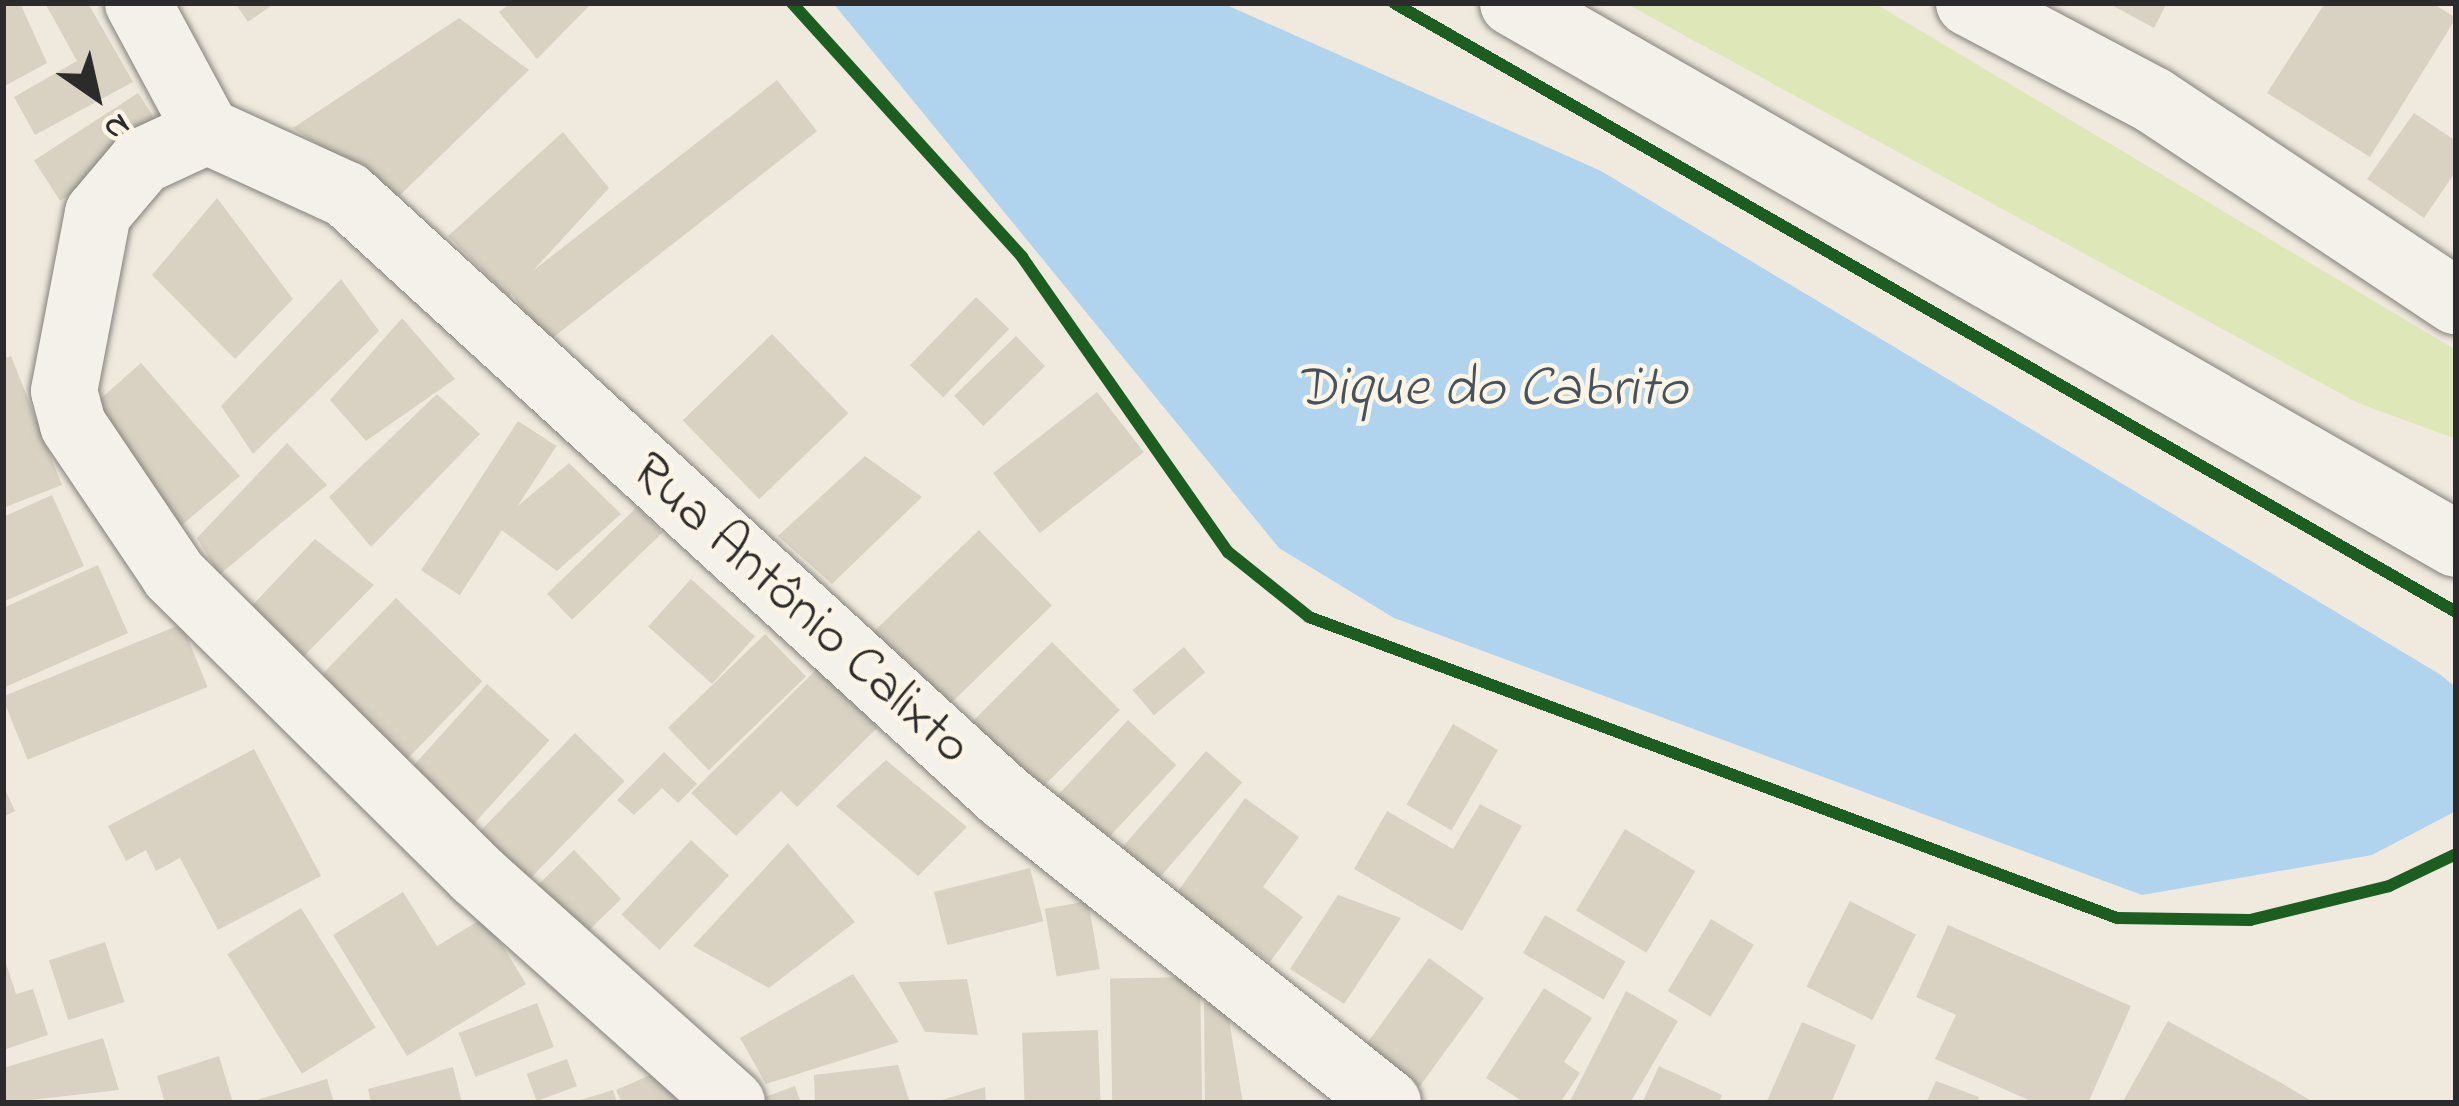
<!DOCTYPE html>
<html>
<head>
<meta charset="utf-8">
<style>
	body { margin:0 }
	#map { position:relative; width:2459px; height:1106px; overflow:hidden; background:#f0eade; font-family:"Indie Flower",sans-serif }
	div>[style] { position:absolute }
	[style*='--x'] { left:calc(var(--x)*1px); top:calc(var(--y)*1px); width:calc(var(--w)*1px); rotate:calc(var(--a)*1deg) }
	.green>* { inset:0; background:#dde7b8 }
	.water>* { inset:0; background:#b0d4ed }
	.building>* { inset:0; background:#d9d2c3; transform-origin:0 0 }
	.roads { filter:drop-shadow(0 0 3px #84817c) drop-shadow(0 0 3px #84817c) }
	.minor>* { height:66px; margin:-33px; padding:0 33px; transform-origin:33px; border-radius:33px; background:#f4f1ea }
	.cycleway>* { height:12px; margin:-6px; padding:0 6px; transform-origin:6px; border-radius:6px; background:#1b5e20 }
	span { translate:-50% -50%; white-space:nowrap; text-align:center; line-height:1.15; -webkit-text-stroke:9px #fcf5e5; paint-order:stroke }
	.street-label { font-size:54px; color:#2b2b2b }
	.water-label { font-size:57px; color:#46535d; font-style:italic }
	.frame { position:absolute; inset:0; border:6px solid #2b2b2b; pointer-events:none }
	.north { position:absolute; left:36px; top:36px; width:120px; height:120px; -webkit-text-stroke:9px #fcf5e5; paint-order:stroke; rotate:146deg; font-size:33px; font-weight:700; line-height:48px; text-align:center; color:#2b2b2b }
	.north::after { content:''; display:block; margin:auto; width:42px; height:54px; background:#2b2b2b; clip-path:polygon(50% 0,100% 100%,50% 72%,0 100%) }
</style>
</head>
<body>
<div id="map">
	<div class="green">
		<i style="clip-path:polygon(1625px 3px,1874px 3px,2456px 350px,2456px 439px,2358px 403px)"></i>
	</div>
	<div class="water">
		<i style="clip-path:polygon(833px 3px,1222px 3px,1601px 171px,2441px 675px,2456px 688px,2456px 811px,2372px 855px,2142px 895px,1394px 618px,1279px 548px)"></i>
	</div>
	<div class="building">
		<i style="clip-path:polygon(3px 3px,20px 3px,47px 63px,3px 87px)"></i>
		<i style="clip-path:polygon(45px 3px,88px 3px,133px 82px,35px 135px,14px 97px,77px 61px)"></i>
		<i style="clip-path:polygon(235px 3px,275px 3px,248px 22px)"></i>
		<i style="clip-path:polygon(511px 3px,592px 3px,537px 59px,499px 12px)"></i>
		<i style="clip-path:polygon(2108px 3px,2167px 3px,2154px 28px)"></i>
		<i style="clip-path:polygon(2325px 3px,2432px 3px,2456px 18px,2370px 157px,2267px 93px)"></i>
		<i style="clip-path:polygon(459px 18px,529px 70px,398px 197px,293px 128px)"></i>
		<i style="left:777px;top:80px;width:65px;height:341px;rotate:52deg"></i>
		<i style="left:138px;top:93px;width:48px;height:124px;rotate:57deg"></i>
		<i style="clip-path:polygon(2414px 113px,2456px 141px,2456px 171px,2424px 218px,2367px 179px)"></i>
		<i style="clip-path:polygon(563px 132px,609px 188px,509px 297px,448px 236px)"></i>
		<i style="clip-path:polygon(217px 198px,293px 299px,235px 359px,152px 275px)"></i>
		<i style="clip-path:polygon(341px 279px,379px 331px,253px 454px,221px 406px)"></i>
		<i style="left:976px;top:297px;width:46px;height:95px;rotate:44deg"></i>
		<i style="clip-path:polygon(402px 318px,455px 379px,366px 441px,330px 400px)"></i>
		<i style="left:772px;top:334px;width:110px;height:124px;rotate:46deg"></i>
		<i style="left:1016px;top:336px;width:42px;height:86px;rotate:46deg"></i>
		<i style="clip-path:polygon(11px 356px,62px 485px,3px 508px,3px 359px)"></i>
		<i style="clip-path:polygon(141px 363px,240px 476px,170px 535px,90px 408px)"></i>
		<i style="left:1097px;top:392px;width:76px;height:132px;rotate:52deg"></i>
		<i style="clip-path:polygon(437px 394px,480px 434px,371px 547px,329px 497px)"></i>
		<i style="left:518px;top:421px;width:46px;height:178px;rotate:33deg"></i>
		<i style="clip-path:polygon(287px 443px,327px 485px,219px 575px,197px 538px)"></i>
		<i style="clip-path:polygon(865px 456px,922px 497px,832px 584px,778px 536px)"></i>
		<i style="clip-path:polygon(569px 463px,621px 514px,557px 571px,495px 525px)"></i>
		<i style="clip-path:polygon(52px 495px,84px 566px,3px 602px,3px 517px)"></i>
		<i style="left:637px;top:507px;width:36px;height:125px;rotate:46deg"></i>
		<i style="left:979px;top:530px;width:105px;height:156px;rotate:46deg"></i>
		<i style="clip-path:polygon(315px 539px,374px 585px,301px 659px,244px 614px)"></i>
		<i style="clip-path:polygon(98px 565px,128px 633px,3px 688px,3px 608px)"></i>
		<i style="left:691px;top:579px;width:86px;height:64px;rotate:42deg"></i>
		<i style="left:396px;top:598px;width:120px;height:136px;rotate:44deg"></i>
		<i style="left:182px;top:624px;width:68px;height:194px;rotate:68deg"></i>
		<i style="left:765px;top:634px;width:59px;height:135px;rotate:46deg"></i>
		<i style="left:1052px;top:642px;width:96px;height:117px;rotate:45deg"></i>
		<i style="left:1184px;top:647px;width:33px;height:67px;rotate:50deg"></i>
		<i style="clip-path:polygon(819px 667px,878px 727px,797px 807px,781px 791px,736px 836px,691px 793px)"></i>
		<i style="left:487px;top:684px;width:84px;height:139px;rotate:42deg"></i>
		<i style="left:1128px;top:720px;width:66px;height:111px;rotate:43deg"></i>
		<i style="left:1453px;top:724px;width:52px;height:93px;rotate:30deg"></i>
		<i style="left:575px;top:733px;width:69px;height:158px;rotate:44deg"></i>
		<i style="clip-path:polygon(254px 749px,321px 876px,218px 930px,180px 858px,156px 871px,146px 850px,126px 861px,108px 826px)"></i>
		<i style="left:1206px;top:751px;width:48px;height:136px;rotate:41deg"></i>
		<i style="clip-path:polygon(664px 752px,697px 784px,678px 803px,662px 788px,634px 815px,617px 800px)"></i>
		<i style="clip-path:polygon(886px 760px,967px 827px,918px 876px,836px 806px)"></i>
		<i style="clip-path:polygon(3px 785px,15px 811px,3px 817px)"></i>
		<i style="clip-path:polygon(1245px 798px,1299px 837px,1263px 887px,1303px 917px,1270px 962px,1176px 894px)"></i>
		<i style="clip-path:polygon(1480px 804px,1522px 826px,1462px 931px,1354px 869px,1387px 811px,1453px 849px)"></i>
		<i style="left:1625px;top:829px;width:82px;height:95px;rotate:31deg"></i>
		<i style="left:691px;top:840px;width:52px;height:102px;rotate:43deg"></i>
		<i style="clip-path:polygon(788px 843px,855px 922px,769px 988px,693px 946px)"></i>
		<i style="left:574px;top:850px;width:68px;height:74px;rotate:46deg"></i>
		<i style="left:1030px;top:868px;width:55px;height:99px;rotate:76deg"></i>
		<i style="clip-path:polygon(403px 892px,437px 946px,485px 917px,526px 984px,407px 1056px,333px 935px)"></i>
		<i style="clip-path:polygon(1338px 895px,1401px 918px,1344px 1004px,1290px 969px)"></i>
		<i style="left:1088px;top:901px;width:69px;height:44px;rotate:80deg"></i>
		<i style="left:1850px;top:901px;width:74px;height:96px;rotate:27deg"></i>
		<i style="left:301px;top:908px;width:141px;height:87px;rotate:58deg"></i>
		<i style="left:1545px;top:915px;width:93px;height:44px;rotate:30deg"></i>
		<i style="left:1711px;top:919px;width:50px;height:84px;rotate:31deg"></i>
		<i style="clip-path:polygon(1948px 925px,2131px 1006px,2088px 1103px,2036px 1103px,1935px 1059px,1956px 1015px,1916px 997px)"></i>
		<i style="left:105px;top:942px;width:63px;height:59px;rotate:72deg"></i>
		<i style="clip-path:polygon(4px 957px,16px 994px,33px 989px,48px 1035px,3px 1050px)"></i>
		<i style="left:1429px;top:958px;width:68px;height:114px;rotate:36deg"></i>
		<i style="clip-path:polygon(853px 974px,899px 1042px,766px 1084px,740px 1038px)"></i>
		<i style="left:1200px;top:977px;width:126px;height:90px;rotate:89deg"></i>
		<i style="clip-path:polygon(967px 979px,978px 1035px,925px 1032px,898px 982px)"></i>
		<i style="clip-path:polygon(1544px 988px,1592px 1018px,1564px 1062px,1580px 1073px,1560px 1103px,1525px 1103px,1486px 1078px)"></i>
		<i style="clip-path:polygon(1626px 991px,1678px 1021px,1630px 1103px,1569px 1103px)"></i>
		<i style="clip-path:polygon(1226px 1002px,1243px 1103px,1205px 1103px,1204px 1003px)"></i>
		<i style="left:537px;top:1003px;width:47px;height:84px;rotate:69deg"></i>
		<i style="clip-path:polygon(2168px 1021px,2276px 1080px,2315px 1103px,2122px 1103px)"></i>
		<i style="clip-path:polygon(1802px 1022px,1856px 1045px,1831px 1103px,1766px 1103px)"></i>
		<i style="left:1098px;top:1030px;width:73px;height:76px;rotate:88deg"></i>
		<i style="clip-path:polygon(103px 1038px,119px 1090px,3px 1103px,3px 1068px)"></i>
		<i style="clip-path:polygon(219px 1056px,233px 1103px,165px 1103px,157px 1076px)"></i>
		<i style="left:567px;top:1059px;width:29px;height:43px;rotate:70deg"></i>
		<i style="clip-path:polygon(680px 1062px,698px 1103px,622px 1103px,616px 1090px)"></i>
		<i style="clip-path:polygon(898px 1065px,910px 1103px,815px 1103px,814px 1075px)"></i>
		<i style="clip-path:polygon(1659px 1066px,1722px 1095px,1719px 1103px,1642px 1103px)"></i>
		<i style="clip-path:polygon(453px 1067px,462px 1103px,371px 1103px,368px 1089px)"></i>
		<i style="clip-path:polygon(327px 1079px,334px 1103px,250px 1103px,250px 1102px)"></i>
		<i style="clip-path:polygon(1936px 1081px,1979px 1097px,1977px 1103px,1926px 1103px)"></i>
		<i style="clip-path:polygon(795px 1086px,801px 1103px,751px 1103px,751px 1102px)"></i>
		<i style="clip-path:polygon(985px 1087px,986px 1103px,935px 1103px,935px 1102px)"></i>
		<i style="clip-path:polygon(613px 1090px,617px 1103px,575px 1103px,574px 1102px)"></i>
	</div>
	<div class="roads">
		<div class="minor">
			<i style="--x:138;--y:3;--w:145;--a:61.7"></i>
			<i style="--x:1513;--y:3;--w:1087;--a:29.84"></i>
			<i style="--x:1969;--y:3;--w:208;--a:27.8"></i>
			<i style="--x:2153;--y:100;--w:364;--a:33.6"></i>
			<i style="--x:207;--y:131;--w:154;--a:24.6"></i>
			<i style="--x:347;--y:195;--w:892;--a:42.46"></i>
			<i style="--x:1005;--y:797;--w:490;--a:38.6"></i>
			<i style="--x:207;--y:131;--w:72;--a:155.2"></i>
			<i style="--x:142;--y:161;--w:68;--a:130.2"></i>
			<i style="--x:98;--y:213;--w:181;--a:100.8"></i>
			<i style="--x:64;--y:391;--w:35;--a:75"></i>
			<i style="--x:73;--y:425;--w:181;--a:56"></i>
			<i style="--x:174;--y:575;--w:426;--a:44.7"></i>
			<i style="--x:477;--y:875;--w:342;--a:41.8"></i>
		</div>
	</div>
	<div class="cycleway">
		<i style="--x:792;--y:3;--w:343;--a:47.8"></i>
		<i style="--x:1022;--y:257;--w:360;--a:55.1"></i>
		<i style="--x:1228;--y:552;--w:104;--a:38.7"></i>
		<i style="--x:1309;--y:617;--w:862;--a:20.43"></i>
		<i style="--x:2117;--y:918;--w:133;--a:0.9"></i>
		<i style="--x:2250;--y:920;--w:143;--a:-13.7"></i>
		<i style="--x:2389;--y:886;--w:74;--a:-25.5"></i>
		<i style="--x:1394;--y:3;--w:1224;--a:29.83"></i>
	</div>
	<div class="street-label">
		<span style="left:800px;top:610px;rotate:42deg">Rua Antônio Calixto</span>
	</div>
	<div class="water-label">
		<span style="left:1491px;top:391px">Dique do Cabrito</span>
	</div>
	<div class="frame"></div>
	<div class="north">N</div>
</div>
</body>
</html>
